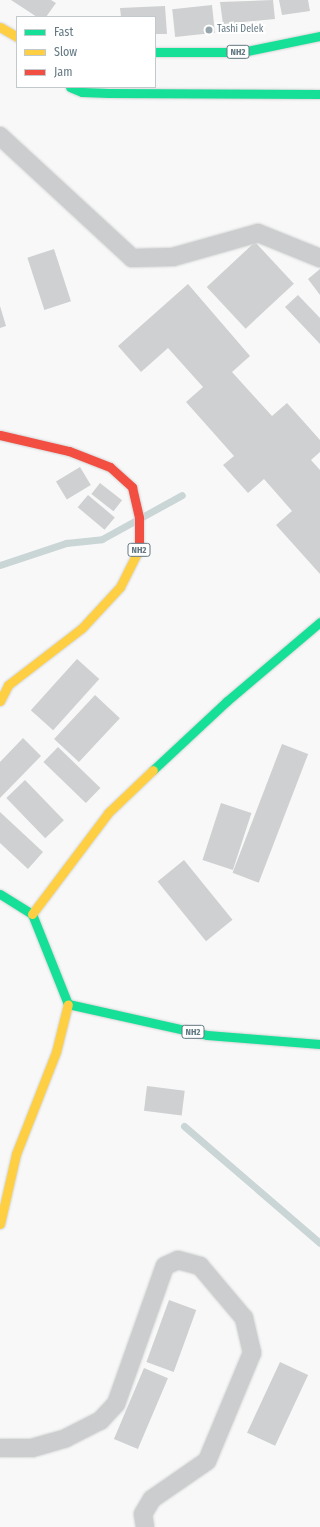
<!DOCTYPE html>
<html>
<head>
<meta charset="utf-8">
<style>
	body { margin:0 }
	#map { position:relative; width:320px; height:1527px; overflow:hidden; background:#f8f8f8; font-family:"Fira Sans Condensed",sans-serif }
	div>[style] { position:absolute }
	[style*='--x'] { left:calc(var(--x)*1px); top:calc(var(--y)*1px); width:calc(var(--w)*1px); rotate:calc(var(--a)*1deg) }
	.stream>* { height:7px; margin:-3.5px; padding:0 3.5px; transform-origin:3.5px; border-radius:3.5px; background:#cad5d6 }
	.building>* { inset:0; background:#ced0d1; transform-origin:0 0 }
	.roads { filter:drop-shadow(0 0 1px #d4d5d6) drop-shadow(0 0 1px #d4d5d6) }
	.street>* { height:18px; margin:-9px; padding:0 9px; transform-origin:9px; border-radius:9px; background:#cbcdce }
	.fast>* { height:9px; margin:-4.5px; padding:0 4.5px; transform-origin:4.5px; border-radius:4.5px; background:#16e098 }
	.slow>* { height:9px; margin:-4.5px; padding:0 4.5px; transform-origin:4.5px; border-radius:4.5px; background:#ffcf43 }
	.jam>* { height:9px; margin:-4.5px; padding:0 4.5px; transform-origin:4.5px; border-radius:4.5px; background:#f24e42 }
	.dots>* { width:11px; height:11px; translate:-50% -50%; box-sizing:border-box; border:2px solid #fff; border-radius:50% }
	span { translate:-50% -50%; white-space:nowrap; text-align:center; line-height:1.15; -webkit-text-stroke:4px #fff; paint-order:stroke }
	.shield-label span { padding:1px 3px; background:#fff; border:1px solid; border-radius:3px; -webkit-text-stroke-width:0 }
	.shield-label { font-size:9px; color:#637883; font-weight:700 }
	.poi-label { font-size:10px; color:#637883 }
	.left { translate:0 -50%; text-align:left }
	.legend { position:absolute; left:16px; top:16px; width:140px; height:72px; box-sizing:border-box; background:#fff; border:1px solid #c1c9cd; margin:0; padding:5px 7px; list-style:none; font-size:12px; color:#637883 }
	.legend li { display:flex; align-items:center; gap:8px; height:20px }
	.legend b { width:20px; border:1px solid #c1c9cd }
</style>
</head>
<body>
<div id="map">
	<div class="stream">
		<i style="--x:0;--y:565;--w:70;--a:-18.4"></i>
		<i style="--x:66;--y:543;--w:36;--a:-6"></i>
		<i style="--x:102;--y:539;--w:91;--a:-28.8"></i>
		<i style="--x:184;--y:1126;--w:179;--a:40.7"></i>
	</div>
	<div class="building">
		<i style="clip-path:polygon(11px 0,51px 0,56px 3px,46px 17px,37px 17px)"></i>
		<i style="clip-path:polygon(273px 0,275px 19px,223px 24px,220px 2px)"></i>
		<i style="clip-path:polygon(279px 0,308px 0,310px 11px,282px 15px)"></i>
		<i style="left:212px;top:5px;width:28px;height:40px;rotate:84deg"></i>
		<i style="clip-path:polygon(165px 6px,167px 34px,155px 34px,155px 17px,121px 17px,120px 8px)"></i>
		<i style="left:255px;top:242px;width:57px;height:66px;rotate:47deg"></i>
		<i style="left:54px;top:249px;width:55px;height:28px;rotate:72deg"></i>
		<i style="clip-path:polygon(320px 269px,320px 295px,308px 279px)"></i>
		<i style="clip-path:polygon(188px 284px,250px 356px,232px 372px,272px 416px,287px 403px,320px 440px,320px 452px,311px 460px,320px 470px,320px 574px,276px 525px,292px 511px,264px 479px,248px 493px,223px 465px,234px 456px,186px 402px,203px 387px,168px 348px,141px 372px,118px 346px)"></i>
		<i style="clip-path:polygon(298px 295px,320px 318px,320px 344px,285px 307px)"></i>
		<i style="clip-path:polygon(0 306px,6px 326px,0 328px)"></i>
		<i style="left:80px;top:467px;width:21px;height:28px;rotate:59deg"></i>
		<i style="left:100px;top:483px;width:28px;height:14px;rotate:38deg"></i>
		<i style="left:88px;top:495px;width:35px;height:16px;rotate:40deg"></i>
		<i style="left:77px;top:659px;width:30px;height:69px;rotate:42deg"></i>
		<i style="left:95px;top:695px;width:34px;height:60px;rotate:43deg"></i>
		<i style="clip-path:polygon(23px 738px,41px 756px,0 798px,0 762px)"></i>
		<i style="left:282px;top:744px;width:28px;height:138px;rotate:21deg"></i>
		<i style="left:58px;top:747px;width:59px;height:21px;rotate:44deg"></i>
		<i style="left:25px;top:780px;width:56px;height:26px;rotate:46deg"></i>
		<i style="left:221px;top:803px;width:32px;height:60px;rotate:18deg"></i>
		<i style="clip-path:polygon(0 812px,43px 852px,28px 869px,0 843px)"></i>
		<i style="left:184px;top:860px;width:77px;height:34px;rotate:51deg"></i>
		<i style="left:147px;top:1086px;width:38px;height:25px;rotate:7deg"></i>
		<i style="left:169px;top:1300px;width:29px;height:66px;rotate:20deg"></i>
		<i style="left:280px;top:1362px;width:31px;height:78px;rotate:25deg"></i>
		<i style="left:144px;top:1368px;width:26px;height:77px;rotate:23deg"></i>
	</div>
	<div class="roads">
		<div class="street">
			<i style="--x:0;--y:136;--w:180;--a:42.7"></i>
			<i style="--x:132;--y:258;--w:41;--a:-1.4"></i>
			<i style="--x:173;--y:257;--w:88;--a:-15.8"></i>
			<i style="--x:258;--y:233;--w:67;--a:22"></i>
			<i style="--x:0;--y:1448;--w:32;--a:0"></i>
			<i style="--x:32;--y:1448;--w:35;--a:-16"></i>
			<i style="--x:66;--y:1438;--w:38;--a:-27"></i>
			<i style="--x:100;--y:1421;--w:23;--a:-47"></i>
			<i style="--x:116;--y:1404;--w:146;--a:-70.5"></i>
			<i style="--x:165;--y:1266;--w:14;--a:-25"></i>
			<i style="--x:178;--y:1260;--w:23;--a:15"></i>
			<i style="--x:200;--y:1266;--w:68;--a:49.8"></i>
			<i style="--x:244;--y:1318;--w:36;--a:77"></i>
			<i style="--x:252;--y:1353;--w:117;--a:112.6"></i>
			<i style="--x:207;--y:1461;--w:67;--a:145.4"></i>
			<i style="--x:152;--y:1499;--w:17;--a:121"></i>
			<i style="--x:143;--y:1514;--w:13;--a:81"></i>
		</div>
		<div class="fast">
			<i style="--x:155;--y:52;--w:87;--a:0"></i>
			<i style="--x:242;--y:52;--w:80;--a:-11.6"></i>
			<i style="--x:70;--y:87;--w:13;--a:23"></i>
			<i style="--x:82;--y:92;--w:27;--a:2"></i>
			<i style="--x:109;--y:93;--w:211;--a:0.3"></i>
			<i style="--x:153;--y:770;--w:101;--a:-43"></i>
			<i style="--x:227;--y:701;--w:122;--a:-40.3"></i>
			<i style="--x:0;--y:894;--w:38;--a:32"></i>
			<i style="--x:32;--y:914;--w:97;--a:68.2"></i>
			<i style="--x:68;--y:1004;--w:142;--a:12.6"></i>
			<i style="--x:207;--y:1035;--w:113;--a:4.6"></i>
		</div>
		<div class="slow">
			<i style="--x:0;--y:27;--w:20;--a:30"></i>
			<i style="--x:0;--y:701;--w:18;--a:-63"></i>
			<i style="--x:8;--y:685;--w:93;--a:-37.6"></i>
			<i style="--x:82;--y:628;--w:56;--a:-47.2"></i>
			<i style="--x:120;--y:587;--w:42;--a:-63.4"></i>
			<i style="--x:32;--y:914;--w:126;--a:-53"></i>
			<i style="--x:108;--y:813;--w:62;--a:-43.7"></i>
			<i style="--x:0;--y:1224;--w:72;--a:-77.1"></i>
			<i style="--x:16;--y:1154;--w:110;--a:-68.6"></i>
			<i style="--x:56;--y:1052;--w:49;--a:-76"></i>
		</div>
		<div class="jam">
			<i style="--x:0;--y:435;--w:71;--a:13.1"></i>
			<i style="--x:69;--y:451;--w:44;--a:21.3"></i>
			<i style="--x:110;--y:467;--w:30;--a:42"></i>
			<i style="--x:132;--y:487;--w:32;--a:77"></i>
			<i style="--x:139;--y:518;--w:31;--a:90"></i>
		</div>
	</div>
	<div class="dots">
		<i style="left:209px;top:30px;background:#97a5ac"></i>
	</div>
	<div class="shield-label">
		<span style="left:238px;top:52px">NH2</span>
		<span style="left:139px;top:550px">NH2</span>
		<span style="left:193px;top:1032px">NH2</span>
	</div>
	<div class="poi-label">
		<span class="left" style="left:217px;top:30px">Tashi Delek</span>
	</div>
	<ul class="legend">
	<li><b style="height:5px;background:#16e098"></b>Fast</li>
	<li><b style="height:5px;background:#ffcf43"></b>Slow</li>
	<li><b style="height:5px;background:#f24e42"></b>Jam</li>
	</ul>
</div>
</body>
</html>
